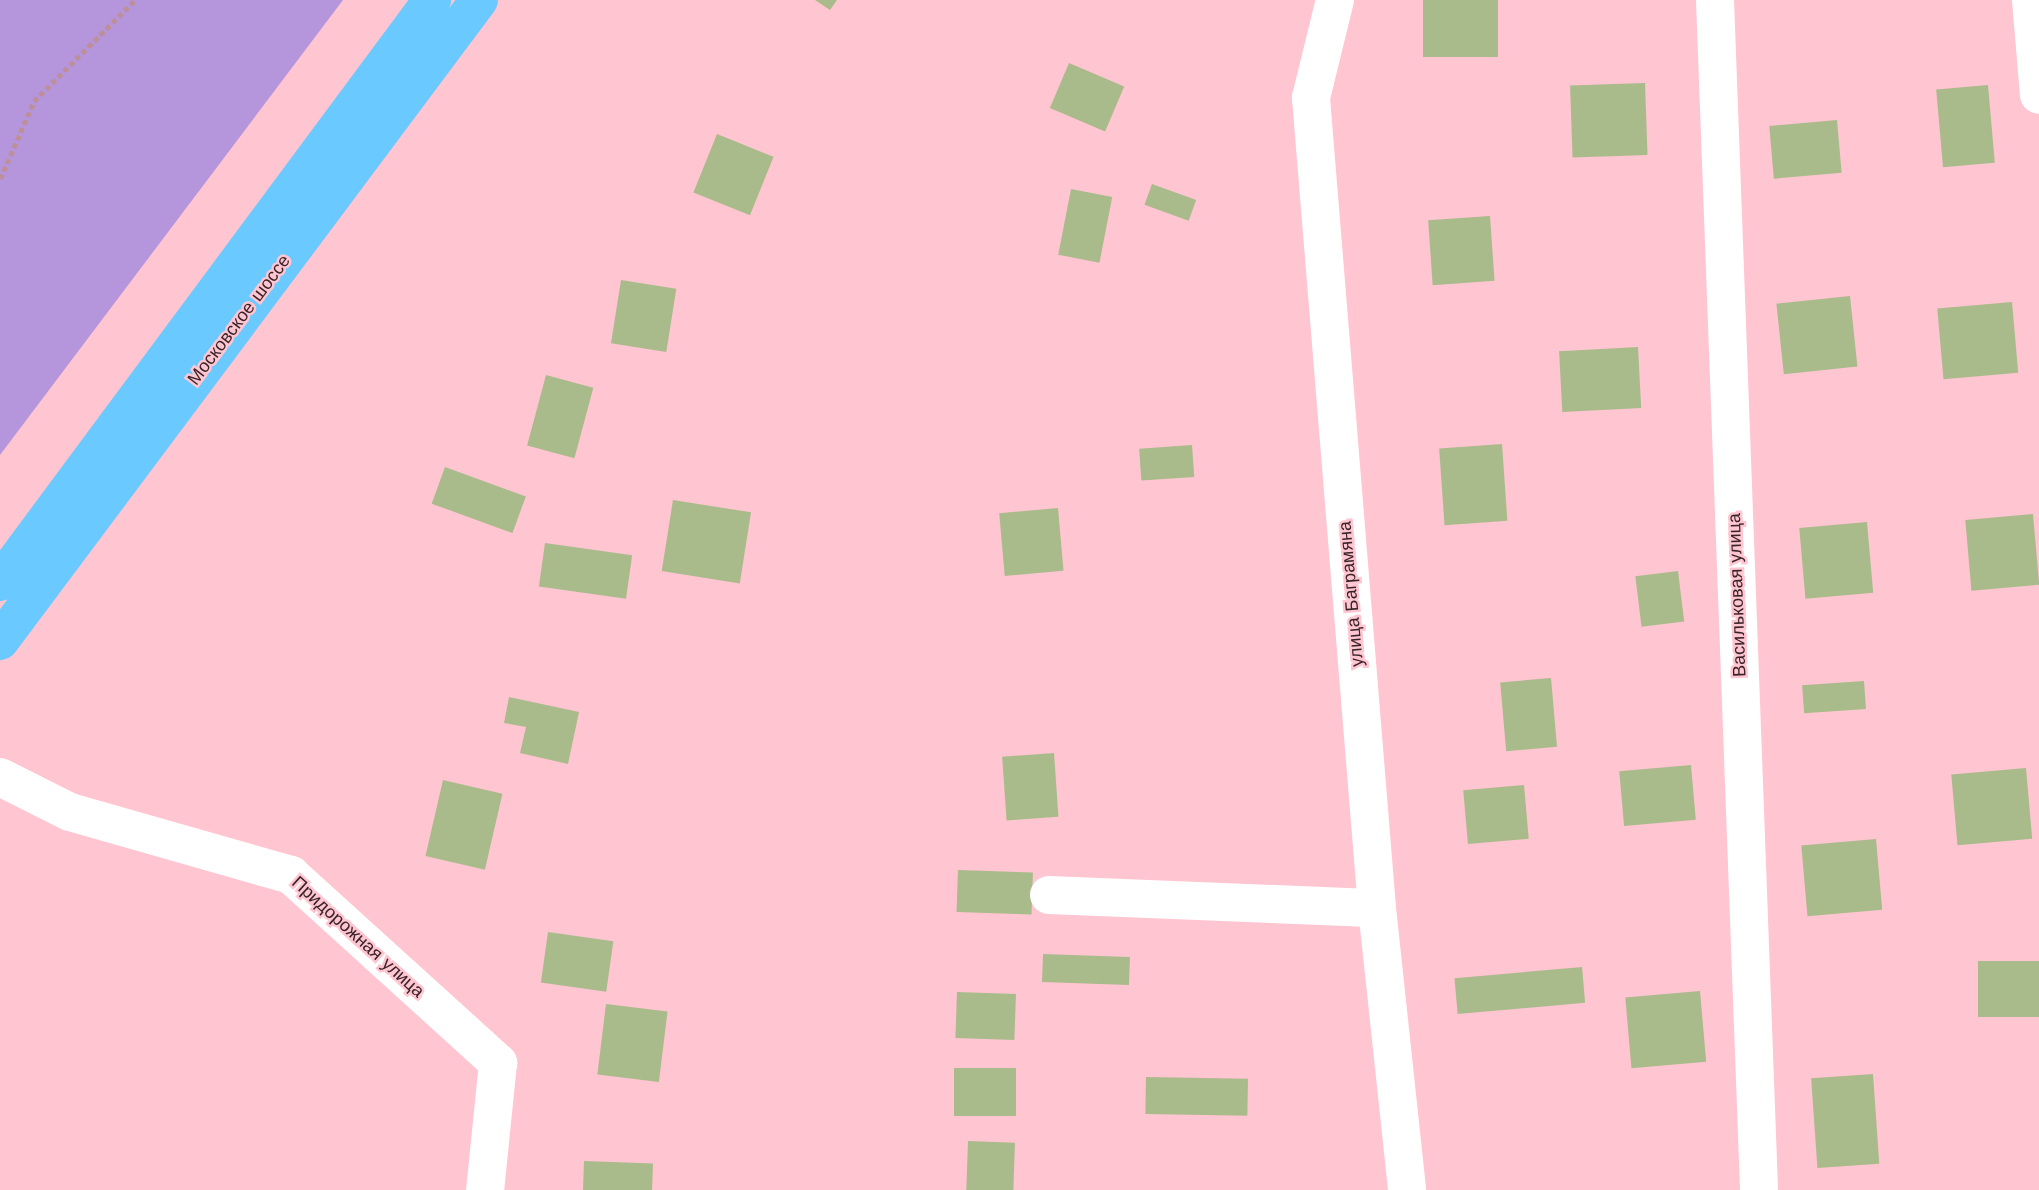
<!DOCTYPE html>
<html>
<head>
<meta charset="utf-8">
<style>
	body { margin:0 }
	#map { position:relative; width:2039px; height:1190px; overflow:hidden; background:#ffc5d1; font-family:"Work Sans",sans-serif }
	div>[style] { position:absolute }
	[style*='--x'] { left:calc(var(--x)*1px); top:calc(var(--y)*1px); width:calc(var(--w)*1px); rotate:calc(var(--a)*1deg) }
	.green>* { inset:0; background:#b596dc }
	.building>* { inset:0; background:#a9bb8b; transform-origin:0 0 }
	.path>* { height:4.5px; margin-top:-2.25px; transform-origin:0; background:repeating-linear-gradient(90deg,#bd8f99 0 5px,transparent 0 8.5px) }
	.minor>* { height:38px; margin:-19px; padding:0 19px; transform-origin:19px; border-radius:19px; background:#fff }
	.major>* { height:38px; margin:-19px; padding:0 19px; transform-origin:19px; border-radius:19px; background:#6ac9ff }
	span { translate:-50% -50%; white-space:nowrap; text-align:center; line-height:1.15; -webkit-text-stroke:5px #ffc5d1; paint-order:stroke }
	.street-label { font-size:18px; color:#382328 }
</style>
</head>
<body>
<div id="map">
	<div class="green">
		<i style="clip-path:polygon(0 0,343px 0,0 455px)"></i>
	</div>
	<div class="building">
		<i style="clip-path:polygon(815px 0,837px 0,830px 10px)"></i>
		<i style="left:1423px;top:0;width:75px;height:57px"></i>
		<i style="left:1069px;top:63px;width:60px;height:49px;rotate:23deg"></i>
		<i style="left:1645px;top:83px;width:72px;height:75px;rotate:88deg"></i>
		<i style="left:1988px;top:85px;width:78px;height:52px;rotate:85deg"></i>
		<i style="left:1837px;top:120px;width:53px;height:68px;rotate:85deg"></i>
		<i style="left:717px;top:134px;width:61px;height:63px;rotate:22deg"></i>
		<i style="left:1152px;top:184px;width:47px;height:22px;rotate:20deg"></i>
		<i style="left:1071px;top:189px;width:42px;height:67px;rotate:11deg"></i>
		<i style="left:1490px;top:216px;width:65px;height:62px;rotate:86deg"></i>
		<i style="left:621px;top:280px;width:56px;height:64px;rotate:9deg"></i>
		<i style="left:1850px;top:296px;width:71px;height:74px;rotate:84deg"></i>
		<i style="left:2012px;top:302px;width:71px;height:75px;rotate:85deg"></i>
		<i style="left:1638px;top:347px;width:61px;height:79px;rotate:87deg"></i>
		<i style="left:546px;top:375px;width:49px;height:73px;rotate:15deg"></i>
		<i style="left:1502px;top:444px;width:77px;height:63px;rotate:86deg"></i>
		<i style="left:1192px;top:445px;width:32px;height:53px;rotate:86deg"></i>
		<i style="left:445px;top:467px;width:86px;height:39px;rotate:20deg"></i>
		<i style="left:673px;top:500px;width:79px;height:72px;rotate:9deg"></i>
		<i style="left:1058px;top:508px;width:63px;height:59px;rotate:85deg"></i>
		<i style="left:2033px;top:514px;width:71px;height:68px;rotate:85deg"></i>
		<i style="left:1867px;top:522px;width:71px;height:68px;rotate:85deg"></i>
		<i style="left:545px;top:543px;width:88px;height:44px;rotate:8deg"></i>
		<i style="left:1678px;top:571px;width:51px;height:43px;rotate:83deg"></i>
		<i style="left:1551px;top:678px;width:69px;height:51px;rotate:85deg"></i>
		<i style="left:1864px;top:681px;width:28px;height:62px;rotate:86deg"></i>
		<i style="clip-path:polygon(509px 697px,579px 712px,568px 764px,520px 753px,526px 727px,504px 723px)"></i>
		<i style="left:1054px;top:753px;width:64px;height:52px;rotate:86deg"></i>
		<i style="left:1691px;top:765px;width:55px;height:72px;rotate:85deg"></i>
		<i style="left:2026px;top:768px;width:71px;height:75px;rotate:85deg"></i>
		<i style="left:443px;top:780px;width:61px;height:78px;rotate:13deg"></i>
		<i style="left:1524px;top:785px;width:54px;height:61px;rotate:85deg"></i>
		<i style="left:1876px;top:839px;width:71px;height:75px;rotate:85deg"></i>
		<i style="left:958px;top:870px;width:75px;height:42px;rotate:2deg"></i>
		<i style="left:548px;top:932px;width:66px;height:51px;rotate:8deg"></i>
		<i style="left:1043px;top:954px;width:87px;height:28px;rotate:2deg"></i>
		<i style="left:2039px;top:961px;width:56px;height:61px;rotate:90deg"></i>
		<i style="left:1582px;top:967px;width:36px;height:128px;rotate:85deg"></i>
		<i style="left:1700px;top:991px;width:71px;height:75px;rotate:85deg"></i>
		<i style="left:957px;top:992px;width:59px;height:46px;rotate:2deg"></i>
		<i style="left:606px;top:1004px;width:62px;height:71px;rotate:7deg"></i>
		<i style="left:954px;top:1068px;width:62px;height:48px"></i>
		<i style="left:1873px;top:1074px;width:90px;height:62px;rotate:86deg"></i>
		<i style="left:1146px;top:1077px;width:102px;height:37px;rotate:1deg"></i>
		<i style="left:968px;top:1141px;width:47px;height:49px;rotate:2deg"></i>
		<i style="left:584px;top:1161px;width:69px;height:29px;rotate:2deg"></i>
	</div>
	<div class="path">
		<i style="--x:0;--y:179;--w:85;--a:-66.4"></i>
		<i style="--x:34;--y:101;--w:143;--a:-45"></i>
	</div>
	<div class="minor">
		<i style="--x:1335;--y:0;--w:101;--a:103.8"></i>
		<i style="--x:1311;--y:98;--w:813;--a:85.34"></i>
		<i style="--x:1377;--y:908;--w:284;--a:83.9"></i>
		<i style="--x:1715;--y:0;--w:1191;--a:87.88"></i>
		<i style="--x:2031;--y:0;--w:95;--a:85.2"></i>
		<i style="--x:0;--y:777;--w:78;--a:26.6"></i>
		<i style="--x:70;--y:812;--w:230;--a:15.9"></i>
		<i style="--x:291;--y:875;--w:280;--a:42.2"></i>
		<i style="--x:498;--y:1063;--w:128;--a:95.8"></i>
		<i style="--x:1049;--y:895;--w:328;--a:2.3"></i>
	</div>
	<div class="major">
		<i style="--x:0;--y:582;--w:725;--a:-53.41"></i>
		<i style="--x:0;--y:641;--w:800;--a:-53.23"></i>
	</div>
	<div class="street-label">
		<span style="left:239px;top:320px;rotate:-53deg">Московское шоссе</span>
		<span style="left:1351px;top:594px;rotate:-95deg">улица Баграмяна</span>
		<span style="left:1737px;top:595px;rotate:-92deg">Васильковая улица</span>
		<span style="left:358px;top:937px;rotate:42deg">Придорожная улица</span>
	</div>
</div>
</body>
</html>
